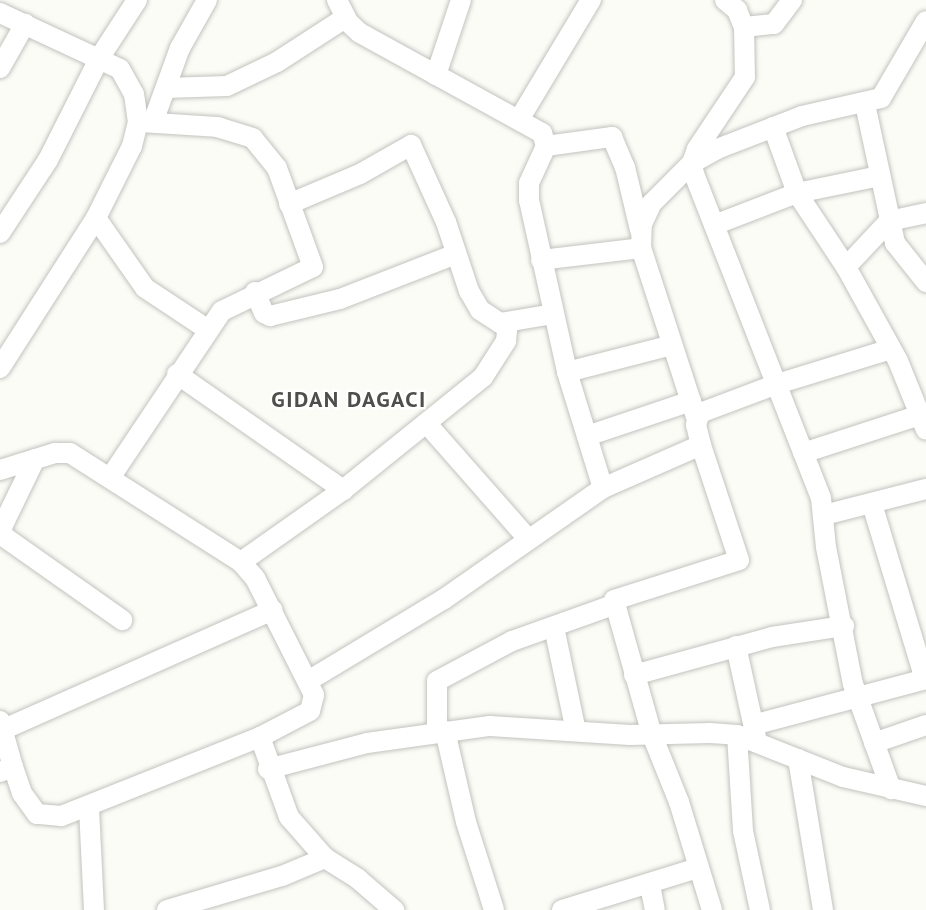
<!DOCTYPE html>
<html>
<head>
<meta charset="utf-8">
<style>
	body { margin:0 }
	#map { position:relative; width:926px; height:910px; overflow:hidden; background:#fcfcf7; font-family:"PT Sans",sans-serif }
	div>[style] { position:absolute }
	[style*='--x'] { left:calc(var(--x)*1px); top:calc(var(--y)*1px); width:calc(var(--w)*1px); rotate:calc(var(--a)*1deg) }
	.roads { filter:drop-shadow(0 0 2px #c2c3be) drop-shadow(0 0 2px #c2c3be) }
	.minor>* { height:20px; margin:-10px; padding:0 10px; transform-origin:10px; border-radius:10px; background:#fff }
	span { translate:-50% -50%; white-space:nowrap; text-align:center; line-height:1.15; -webkit-text-stroke:4.5px #fff; paint-order:stroke }
	.district-label { font-size:22px; color:#4e4f4a; font-weight:700; letter-spacing:1.5px }
</style>
</head>
<body>
<div id="map">
	<div class="roads">
		<div class="minor">
			<i style="--x:337;--y:0;--w:25;--a:63"></i>
			<i style="--x:348;--y:22;--w:16;--a:43"></i>
			<i style="--x:360;--y:33;--w:208;--a:28.8"></i>
			<i style="--x:542;--y:133;--w:14;--a:73"></i>
			<i style="--x:546;--y:146;--w:41;--a:114.7"></i>
			<i style="--x:529;--y:183;--w:17;--a:90"></i>
			<i style="--x:529;--y:200;--w:176;--a:77.5"></i>
			<i style="--x:567;--y:372;--w:121;--a:72.8"></i>
			<i style="--x:725;--y:0;--w:16;--a:40"></i>
			<i style="--x:737;--y:10;--w:18;--a:68"></i>
			<i style="--x:744;--y:27;--w:50;--a:88.9"></i>
			<i style="--x:745;--y:77;--w:87;--a:123.7"></i>
			<i style="--x:697;--y:149;--w:15;--a:110"></i>
			<i style="--x:692;--y:163;--w:11;--a:80"></i>
			<i style="--x:694;--y:174;--w:348;--a:68.6"></i>
			<i style="--x:821;--y:498;--w:49;--a:84.2"></i>
			<i style="--x:826;--y:547;--w:140;--a:78.9"></i>
			<i style="--x:853;--y:684;--w:112;--a:70.1"></i>
			<i style="--x:0;--y:13;--w:132;--a:25"></i>
			<i style="--x:120;--y:69;--w:29;--a:61"></i>
			<i style="--x:134;--y:94;--w:28;--a:82"></i>
			<i style="--x:138;--y:122;--w:25;--a:104"></i>
			<i style="--x:132;--y:146;--w:80;--a:116.6"></i>
			<i style="--x:96;--y:218;--w:178;--a:122.6"></i>
			<i style="--x:744;--y:27;--w:30;--a:-6"></i>
			<i style="--x:774;--y:24;--w:30;--a:-53"></i>
			<i style="--x:0;--y:68;--w:51;--a:-60.4"></i>
			<i style="--x:436;--y:75;--w:79;--a:-71.6"></i>
			<i style="--x:166;--y:88;--w:61;--a:-1.9"></i>
			<i style="--x:227;--y:86;--w:55;--a:-25.6"></i>
			<i style="--x:277;--y:62;--w:81;--a:-32.9"></i>
			<i style="--x:865;--y:104;--w:142;--a:77.8"></i>
			<i style="--x:895;--y:243;--w:50;--a:51.5"></i>
			<i style="--x:520;--y:118;--w:138;--a:-59"></i>
			<i style="--x:153;--y:122;--w:79;--a:-70"></i>
			<i style="--x:180;--y:48;--w:55;--a:-60.6"></i>
			<i style="--x:773;--y:127;--w:70;--a:70"></i>
			<i style="--x:797;--y:193;--w:89;--a:56.5"></i>
			<i style="--x:846;--y:267;--w:107;--a:61"></i>
			<i style="--x:898;--y:361;--w:74;--a:67.9"></i>
			<i style="--x:546;--y:146;--w:67;--a:-7.8"></i>
			<i style="--x:612;--y:137;--w:33;--a:67"></i>
			<i style="--x:625;--y:167;--w:65;--a:76.6"></i>
			<i style="--x:289;--y:204;--w:77;--a:-22.9"></i>
			<i style="--x:360;--y:174;--w:59;--a:-29.6"></i>
			<i style="--x:411;--y:145;--w:85;--a:65.6"></i>
			<i style="--x:446;--y:222;--w:73;--a:71.6"></i>
			<i style="--x:469;--y:291;--w:22;--a:60"></i>
			<i style="--x:480;--y:310;--w:24;--a:33"></i>
			<i style="--x:500;--y:323;--w:54;--a:-9.6"></i>
			<i style="--x:96;--y:218;--w:85;--a:55"></i>
			<i style="--x:145;--y:288;--w:74;--a:33.5"></i>
			<i style="--x:714;--y:225;--w:89;--a:-21.1"></i>
			<i style="--x:797;--y:193;--w:85;--a:-11.6"></i>
			<i style="--x:0;--y:233;--w:87;--a:-56.7"></i>
			<i style="--x:48;--y:160;--w:115;--a:-63.2"></i>
			<i style="--x:100;--y:57;--w:68;--a:-57"></i>
			<i style="--x:541;--y:260;--w:101;--a:-6.8"></i>
			<i style="--x:846;--y:267;--w:63;--a:-46.9"></i>
			<i style="--x:889;--y:221;--w:38;--a:-12"></i>
			<i style="--x:255;--y:292;--w:23;--a:67"></i>
			<i style="--x:264;--y:313;--w:7;--a:27"></i>
			<i style="--x:270;--y:316;--w:72;--a:-13.7"></i>
			<i style="--x:340;--y:299;--w:124;--a:-21.2"></i>
			<i style="--x:567;--y:372;--w:108;--a:-14.4"></i>
			<i style="--x:177;--y:374;--w:203;--a:34.9"></i>
			<i style="--x:696;--y:417;--w:178;--a:-108"></i>
			<i style="--x:641;--y:248;--w:24;--a:-88"></i>
			<i style="--x:642;--y:224;--w:23;--a:-65"></i>
			<i style="--x:652;--y:203;--w:57;--a:-45"></i>
			<i style="--x:692;--y:163;--w:29;--a:-29"></i>
			<i style="--x:717;--y:149;--w:91;--a:-21.2"></i>
			<i style="--x:802;--y:116;--w:81;--a:-12.8"></i>
			<i style="--x:881;--y:98;--w:89;--a:-59.7"></i>
			<i style="--x:428;--y:425;--w:152;--a:48.7"></i>
			<i style="--x:587;--y:436;--w:110;--a:-18.6"></i>
			<i style="--x:803;--y:453;--w:123;--a:-18"></i>
			<i style="--x:35;--y:459;--w:76;--a:115.9"></i>
			<i style="--x:2;--y:527;--w:9;--a:84"></i>
			<i style="--x:3;--y:536;--w:146;--a:35.2"></i>
			<i style="--x:0;--y:470;--w:58;--a:-17.2"></i>
			<i style="--x:55;--y:453;--w:15;--a:0"></i>
			<i style="--x:70;--y:453;--w:203;--a:32.5"></i>
			<i style="--x:241;--y:562;--w:21;--a:49"></i>
			<i style="--x:255;--y:578;--w:131;--a:63.2"></i>
			<i style="--x:314;--y:695;--w:16;--a:104"></i>
			<i style="--x:310;--y:711;--w:56;--a:152.5"></i>
			<i style="--x:260;--y:737;--w:214;--a:158.3"></i>
			<i style="--x:61;--y:816;--w:24;--a:-175"></i>
			<i style="--x:37;--y:814;--w:26;--a:-126"></i>
			<i style="--x:22;--y:793;--w:28;--a:-109"></i>
			<i style="--x:13;--y:767;--w:14;--a:159"></i>
			<i style="--x:110;--y:478;--w:201;--a:-56.2"></i>
			<i style="--x:222;--y:311;--w:101;--a:-25.8"></i>
			<i style="--x:313;--y:267;--w:105;--a:-110"></i>
			<i style="--x:277;--y:168;--w:38;--a:-129"></i>
			<i style="--x:253;--y:138;--w:37;--a:-163"></i>
			<i style="--x:218;--y:127;--w:80;--a:-176.4"></i>
			<i style="--x:872;--y:504;--w:183;--a:73.2"></i>
			<i style="--x:824;--y:515;--w:105;--a:-14.3"></i>
			<i style="--x:241;--y:562;--w:125;--a:-35.2"></i>
			<i style="--x:343;--y:490;--w:180;--a:-38.9"></i>
			<i style="--x:483;--y:377;--w:43;--a:-57.4"></i>
			<i style="--x:506;--y:341;--w:18;--a:-84"></i>
			<i style="--x:554;--y:627;--w:106;--a:78.1"></i>
			<i style="--x:736;--y:646;--w:93;--a:77.6"></i>
			<i style="--x:634;--y:675;--w:143;--a:-15.4"></i>
			<i style="--x:772;--y:637;--w:73;--a:-8.7"></i>
			<i style="--x:308;--y:681;--w:159;--a:-31.1"></i>
			<i style="--x:444;--y:599;--w:194;--a:-34.9"></i>
			<i style="--x:603;--y:488;--w:107;--a:-23.7"></i>
			<i style="--x:0;--y:721;--w:48;--a:74.2"></i>
			<i style="--x:753;--y:725;--w:179;--a:-14.9"></i>
			<i style="--x:2;--y:730;--w:296;--a:-23.9"></i>
			<i style="--x:445;--y:731;--w:93;--a:77"></i>
			<i style="--x:466;--y:822;--w:92;--a:72.3"></i>
			<i style="--x:437;--y:732;--w:51;--a:-90"></i>
			<i style="--x:437;--y:681;--w:85;--a:-28.1"></i>
			<i style="--x:512;--y:641;--w:107;--a:-19.6"></i>
			<i style="--x:737;--y:735;--w:96;--a:86.4"></i>
			<i style="--x:743;--y:831;--w:81;--a:77.9"></i>
			<i style="--x:260;--y:737;--w:85;--a:70.1"></i>
			<i style="--x:289;--y:817;--w:55;--a:48.7"></i>
			<i style="--x:325;--y:858;--w:39;--a:32"></i>
			<i style="--x:358;--y:879;--w:48;--a:40.7"></i>
			<i style="--x:874;--y:743;--w:55;--a:-19.1"></i>
			<i style="--x:798;--y:759;--w:153;--a:80.6"></i>
			<i style="--x:268;--y:769;--w:102;--a:-14.7"></i>
			<i style="--x:367;--y:743;--w:124;--a:-7.9"></i>
			<i style="--x:490;--y:726;--w:140;--a:3.7"></i>
			<i style="--x:630;--y:735;--w:80;--a:-1.4"></i>
			<i style="--x:710;--y:733;--w:27;--a:4"></i>
			<i style="--x:737;--y:735;--w:114;--a:21.6"></i>
			<i style="--x:843;--y:777;--w:85;--a:12.9"></i>
			<i style="--x:89;--y:808;--w:102;--a:87.2"></i>
			<i style="--x:650;--y:885;--w:25;--a:79"></i>
			<i style="--x:167;--y:910;--w:120;--a:-16.5"></i>
			<i style="--x:282;--y:876;--w:47;--a:-22.7"></i>
			<i style="--x:562;--y:910;--w:142;--a:-17.2"></i>
			<i style="--x:712;--y:910;--w:113;--a:-107"></i>
			<i style="--x:679;--y:802;--w:72;--a:-111.9"></i>
			<i style="--x:652;--y:735;--w:140;--a:-105.7"></i>
			<i style="--x:614;--y:600;--w:131;--a:-17.7"></i>
			<i style="--x:739;--y:560;--w:121;--a:-108.3"></i>
			<i style="--x:701;--y:445;--w:21;--a:-104"></i>
			<i style="--x:696;--y:425;--w:13;--a:-72"></i>
			<i style="--x:700;--y:413;--w:82;--a:-20.6"></i>
			<i style="--x:777;--y:384;--w:119;--a:-17.1"></i>
		</div>
	</div>
	<div class="district-label">
		<span style="left:349px;top:400px">GIDAN DAGACI</span>
	</div>
</div>
</body>
</html>
